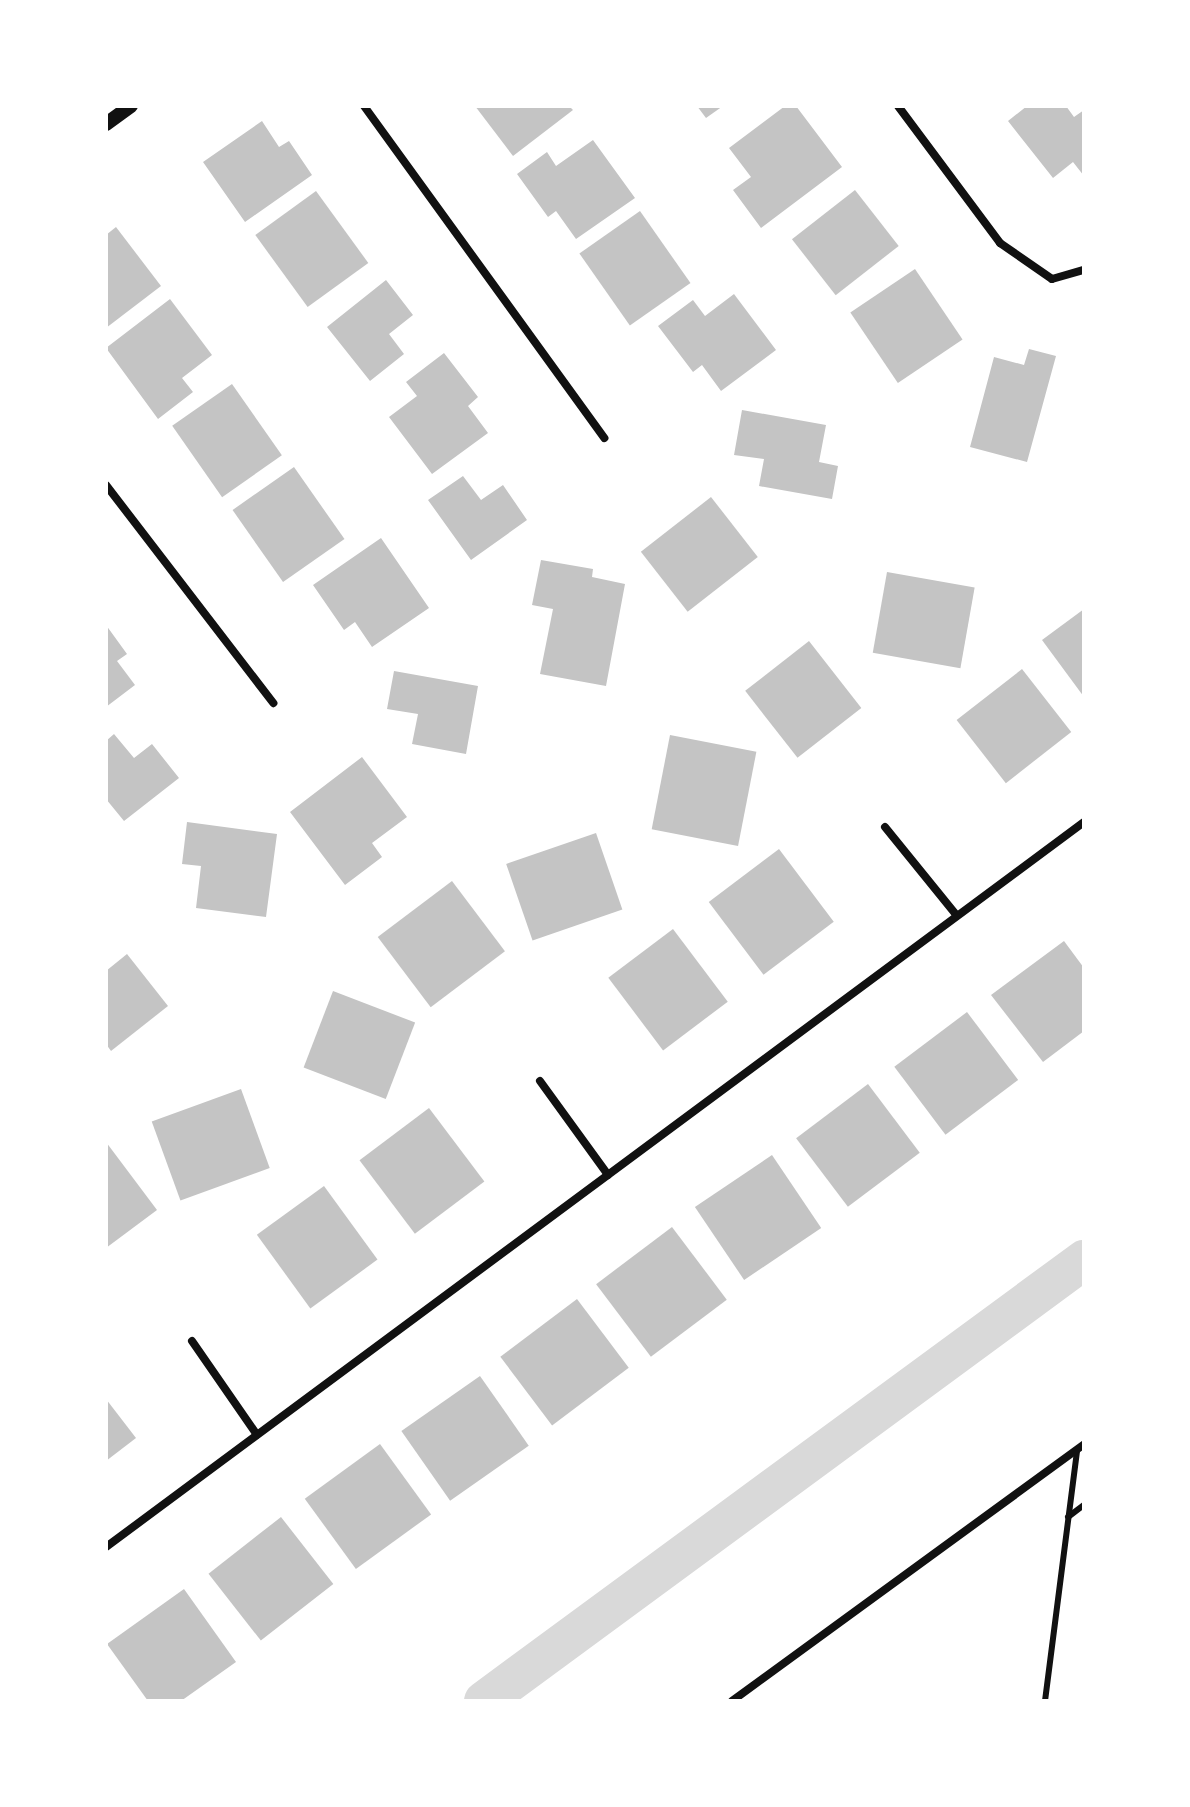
<!DOCTYPE html>
<html>
<head>
<meta charset="utf-8">
<style>
	body { margin:0 }
	#map { position:relative; width:1190px; height:1807px; overflow:hidden; background:#fff; font-family:Lato,sans-serif }
	div>[style] { position:absolute }
	[style*='--x'] { left:calc(var(--x)*1px); top:calc(var(--y)*1px); width:calc(var(--w)*1px); rotate:calc(var(--a)*1deg) }
	.canal>* { height:40px; margin:-20px; padding:0 20px; transform-origin:20px; border-radius:20px; background:#d9d9d9 }
	.building>* { inset:0; background:#c4c4c4; transform-origin:0 0 }
	.service>* { height:6px; margin:-3px; padding:0 3px; transform-origin:3px; border-radius:3px; background:#111 }
	.minor>* { height:8px; margin:-4px; padding:0 4px; transform-origin:4px; border-radius:4px; background:#111 }
	.tertiary>* { height:14px; margin:-7px; padding:0 7px; transform-origin:7px; border-radius:7px; background:#111 }
	span { translate:-50% -50%; white-space:nowrap; text-align:center; line-height:1.15; -webkit-text-stroke:7px #fff; paint-order:stroke }
	.frame { position:absolute; inset:0; border:108px solid #fff; pointer-events:none }
</style>
</head>
<body>
<div id="map">
	<div class="canal">
		<i style="--x:484;--y:1701;--w:745;--a:-36.32"></i>
	</div>
	<div class="building">
		<i style="clip-path:polygon(475px 106px,569px 106px,573px 110px,513px 156px)"></i>
		<i style="clip-path:polygon(697px 106px,723px 106px,706px 118px)"></i>
		<i style="clip-path:polygon(785px 106px,796px 106px,842px 167px,761px 228px,733px 190px,751px 177px,729px 148px)"></i>
		<i style="clip-path:polygon(1027px 106px,1066px 106px,1074px 117px,1084px 110px,1084px 176px,1073px 162px,1053px 178px,1008px 121px)"></i>
		<i style="clip-path:polygon(262px 121px,279px 147px,289px 141px,312px 175px,245px 222px,203px 162px)"></i>
		<i style="clip-path:polygon(593px 140px,635px 198px,576px 239px,556px 211px,548px 217px,517px 174px,547px 152px,556px 166px)"></i>
		<i style="left:855px;top:190px;width:71px;height:80px;rotate:52deg"></i>
		<i style="left:316px;top:191px;width:89px;height:75px;rotate:54deg"></i>
		<i style="left:640px;top:211px;width:88px;height:74px;rotate:55deg"></i>
		<i style="clip-path:polygon(116px 227px,161px 286px,106px 328px,106px 235px)"></i>
		<i style="left:915px;top:269px;width:85px;height:78px;rotate:56deg"></i>
		<i style="clip-path:polygon(386px 280px,413px 315px,389px 334px,404px 354px,370px 381px,327px 327px)"></i>
		<i style="clip-path:polygon(734px 294px,776px 350px,721px 391px,702px 365px,693px 372px,658px 326px,693px 300px,705px 316px)"></i>
		<i style="clip-path:polygon(170px 299px,212px 355px,182px 378px,193px 392px,158px 419px,106px 348px)"></i>
		<i style="clip-path:polygon(1029px 349px,1056px 356px,1027px 462px,970px 447px,994px 357px,1024px 365px)"></i>
		<i style="clip-path:polygon(444px 353px,478px 397px,468px 406px,488px 433px,432px 474px,389px 417px,417px 396px,406px 382px)"></i>
		<i style="left:232px;top:384px;width:87px;height:73px;rotate:55deg"></i>
		<i style="clip-path:polygon(742px 410px,826px 425px,819px 462px,838px 466px,832px 499px,759px 486px,764px 459px,734px 455px)"></i>
		<i style="left:294px;top:467px;width:88px;height:75px;rotate:55deg"></i>
		<i style="clip-path:polygon(463px 476px,481px 500px,503px 485px,527px 520px,471px 560px,428px 500px)"></i>
		<i style="left:711px;top:497px;width:76px;height:89px;rotate:52deg"></i>
		<i style="clip-path:polygon(381px 538px,429px 608px,372px 647px,355px 622px,344px 630px,313px 585px)"></i>
		<i style="clip-path:polygon(541px 560px,593px 569px,592px 577px,625px 584px,606px 686px,540px 674px,553px 609px,532px 605px)"></i>
		<i style="left:887px;top:572px;width:89px;height:82px;rotate:10deg"></i>
		<i style="clip-path:polygon(1084px 609px,1084px 697px,1042px 640px)"></i>
		<i style="clip-path:polygon(106px 625px,127px 654px,117px 661px,135px 685px,106px 707px)"></i>
		<i style="left:809px;top:641px;width:85px;height:81px;rotate:52deg"></i>
		<i style="left:1022px;top:669px;width:80px;height:83px;rotate:52deg"></i>
		<i style="clip-path:polygon(394px 671px,478px 686px,466px 754px,412px 744px,418px 714px,387px 709px)"></i>
		<i style="clip-path:polygon(114px 734px,134px 758px,152px 744px,179px 778px,124px 821px,106px 799px,106px 741px)"></i>
		<i style="left:670px;top:735px;width:88px;height:96px;rotate:11deg"></i>
		<i style="clip-path:polygon(362px 757px,407px 817px,372px 843px,382px 857px,345px 885px,290px 812px)"></i>
		<i style="clip-path:polygon(187px 822px,277px 834px,266px 917px,196px 908px,201px 866px,182px 864px)"></i>
		<i style="left:596px;top:833px;width:81px;height:95px;rotate:71deg"></i>
		<i style="left:779px;top:849px;width:91px;height:88px;rotate:53deg"></i>
		<i style="left:452px;top:881px;width:88px;height:93px;rotate:53deg"></i>
		<i style="left:673px;top:929px;width:91px;height:81px;rotate:53deg"></i>
		<i style="clip-path:polygon(1064px 941px,1084px 968px,1084px 1031px,1043px 1062px,991px 995px)"></i>
		<i style="clip-path:polygon(127px 954px,168px 1006px,111px 1051px,106px 1044px,106px 971px)"></i>
		<i style="left:333px;top:991px;width:88px;height:82px;rotate:21deg"></i>
		<i style="left:967px;top:1012px;width:85px;height:91px;rotate:53deg"></i>
		<i style="left:868px;top:1084px;width:86px;height:90px;rotate:53deg"></i>
		<i style="left:241px;top:1089px;width:84px;height:95px;rotate:70deg"></i>
		<i style="left:429px;top:1108px;width:92px;height:87px;rotate:53deg"></i>
		<i style="clip-path:polygon(106px 1142px,157px 1210px,106px 1248px)"></i>
		<i style="left:772px;top:1155px;width:88px;height:93px;rotate:56deg"></i>
		<i style="left:324px;top:1186px;width:91px;height:83px;rotate:54deg"></i>
		<i style="left:672px;top:1227px;width:91px;height:95px;rotate:53deg"></i>
		<i style="left:577px;top:1299px;width:86px;height:96px;rotate:53deg"></i>
		<i style="left:480px;top:1376px;width:85px;height:96px;rotate:55deg"></i>
		<i style="clip-path:polygon(106px 1399px,136px 1438px,106px 1461px)"></i>
		<i style="left:380px;top:1444px;width:87px;height:93px;rotate:54deg"></i>
		<i style="left:281px;top:1517px;width:85px;height:92px;rotate:52deg"></i>
		<i style="clip-path:polygon(184px 1589px,236px 1662px,181px 1701px,148px 1701px,107px 1644px)"></i>
	</div>
	<div class="service">
		<i style="--x:1068;--y:1517;--w:20;--a:-37"></i>
		<i style="--x:1045;--y:1701;--w:253;--a:-82.7"></i>
	</div>
	<div class="minor">
		<i style="--x:364;--y:106;--w:410;--a:54.1"></i>
		<i style="--x:898;--y:106;--w:171;--a:53.3"></i>
		<i style="--x:1000;--y:243;--w:63;--a:34.7"></i>
		<i style="--x:1052;--y:279;--w:33;--a:-16"></i>
		<i style="--x:106;--y:485;--w:275;--a:52.5"></i>
		<i style="--x:885;--y:827;--w:114;--a:51"></i>
		<i style="--x:540;--y:1081;--w:116;--a:54.1"></i>
		<i style="--x:192;--y:1341;--w:114;--a:55.3"></i>
		<i style="--x:106;--y:1547;--w:1217;--a:-36.55"></i>
		<i style="--x:732;--y:1701;--w:436;--a:-36.1"></i>
	</div>
	<div class="tertiary">
		<i style="--x:106;--y:124;--w:31;--a:-36"></i>
	</div>
	<div class="frame"></div>
</div>
</body>
</html>
